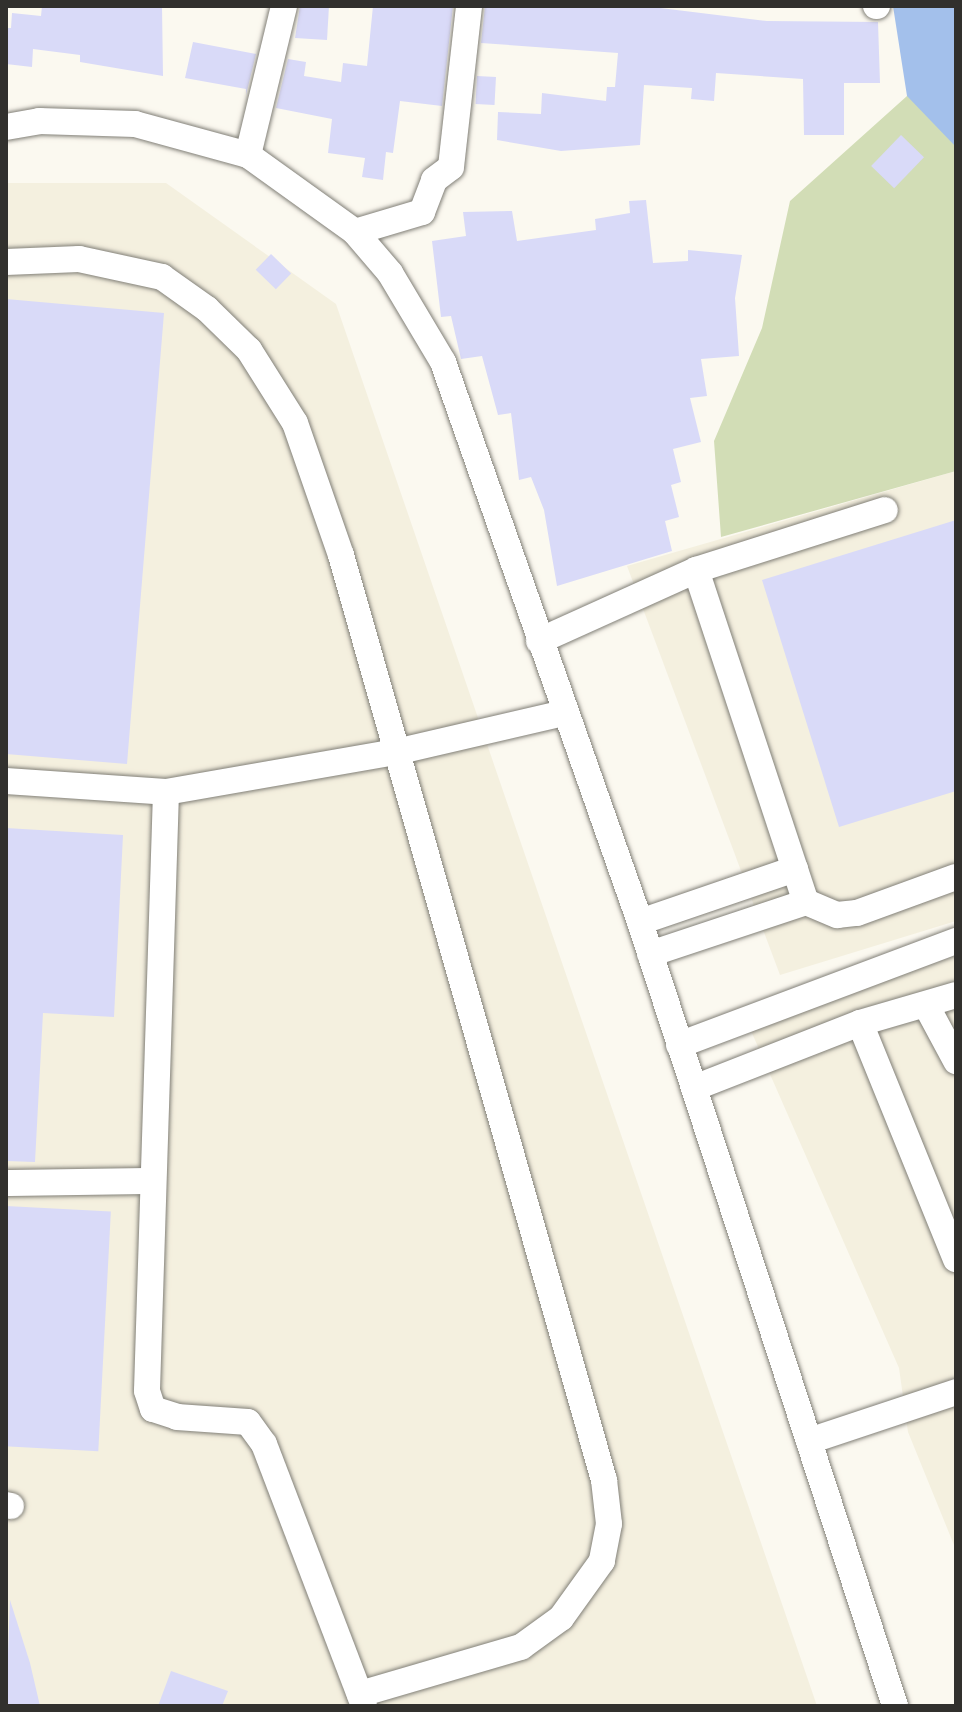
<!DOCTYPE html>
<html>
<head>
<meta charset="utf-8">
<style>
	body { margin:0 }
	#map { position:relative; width:962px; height:1712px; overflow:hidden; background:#fbf9f0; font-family:"PT Serif",serif }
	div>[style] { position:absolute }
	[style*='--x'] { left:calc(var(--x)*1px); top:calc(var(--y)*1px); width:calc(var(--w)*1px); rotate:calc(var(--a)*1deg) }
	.built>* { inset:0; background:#f4f0df }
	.green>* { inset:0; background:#d2ddb6 }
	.water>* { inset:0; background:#a3c0eb }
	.building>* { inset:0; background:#d9daf8; transform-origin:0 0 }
	.roads { filter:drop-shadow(0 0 2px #817f77) drop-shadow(0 0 2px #817f77) }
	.minor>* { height:26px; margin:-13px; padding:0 13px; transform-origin:13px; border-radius:13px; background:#fff }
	span { translate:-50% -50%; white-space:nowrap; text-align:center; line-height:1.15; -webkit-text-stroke:8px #fff; paint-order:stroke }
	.frame { position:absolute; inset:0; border:8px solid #31302d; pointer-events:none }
</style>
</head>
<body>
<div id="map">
	<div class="built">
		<i style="clip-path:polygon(6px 183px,166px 183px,336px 304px,817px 1706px,6px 1706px)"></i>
		<i style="clip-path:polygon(956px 471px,956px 921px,780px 975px,627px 566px)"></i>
		<i style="clip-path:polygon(956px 956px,956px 1550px,908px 1432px,899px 1368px,748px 1024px)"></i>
	</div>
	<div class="green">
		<i style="clip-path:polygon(956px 24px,956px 471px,721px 537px,714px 441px,762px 328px,790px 201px,907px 96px)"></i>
	</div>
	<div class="water">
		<i style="clip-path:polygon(893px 6px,956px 6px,956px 147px,907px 96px)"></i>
	</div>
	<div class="building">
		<i style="clip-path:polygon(42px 6px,162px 6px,163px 76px,80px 62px,80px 55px,33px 49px,32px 67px,6px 64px,6px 28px,11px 28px,12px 13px,41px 16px)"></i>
		<i style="clip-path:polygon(300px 6px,329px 6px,327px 40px,295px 38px)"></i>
		<i style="clip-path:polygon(373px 6px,453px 6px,442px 106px,400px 101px,393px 153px,386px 152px,383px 180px,362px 177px,365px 158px,328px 153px,332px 119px,276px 108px,288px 59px,306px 62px,304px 76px,341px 82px,343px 63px,367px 66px)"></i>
		<i style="clip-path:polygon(485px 6px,644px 6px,767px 21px,878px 22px,880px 83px,844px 83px,844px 135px,804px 135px,803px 79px,716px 73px,714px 101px,691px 99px,692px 88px,644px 85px,640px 145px,561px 151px,497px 140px,498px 112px,541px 114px,542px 93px,606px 101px,607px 87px,615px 87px,618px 53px,481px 43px)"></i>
		<i style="clip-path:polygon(193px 42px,256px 54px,246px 95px,246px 89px,185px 78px)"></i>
		<i style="left:477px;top:76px;width:19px;height:28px;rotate:3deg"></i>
		<i style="left:901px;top:135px;width:32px;height:43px;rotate:44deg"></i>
		<i style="clip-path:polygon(646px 200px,653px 263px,688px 261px,688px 250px,742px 255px,735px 298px,739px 356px,701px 359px,707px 396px,690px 398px,701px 442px,673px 449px,681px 482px,671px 485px,679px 517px,665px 521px,672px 551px,557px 586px,544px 510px,531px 477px,519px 480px,511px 413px,498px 415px,482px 356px,461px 359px,451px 316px,441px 317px,432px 241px,466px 236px,463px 212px,512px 211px,517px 241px,596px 230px,595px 219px,630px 213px,629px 201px)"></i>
		<i style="left:271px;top:254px;width:28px;height:22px;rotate:44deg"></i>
		<i style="clip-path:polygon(6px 299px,164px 313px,127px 764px,6px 754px)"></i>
		<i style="clip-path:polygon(956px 520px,956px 791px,839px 827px,762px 580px)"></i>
		<i style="clip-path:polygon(6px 828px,123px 835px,114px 1017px,43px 1013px,35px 1162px,6px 1161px)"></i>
		<i style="left:6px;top:1206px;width:105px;height:240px;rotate:3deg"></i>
		<i style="clip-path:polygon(10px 1600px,30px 1663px,40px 1706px,6px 1706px)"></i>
		<i style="clip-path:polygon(171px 1671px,228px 1691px,222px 1706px,158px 1706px)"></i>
	</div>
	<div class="roads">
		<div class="minor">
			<i style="--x:876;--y:6;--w:1;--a:0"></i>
			<i style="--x:6;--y:127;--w:34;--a:-10"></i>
			<i style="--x:39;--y:121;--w:96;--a:1.8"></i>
			<i style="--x:135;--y:124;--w:117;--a:15.3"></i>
			<i style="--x:248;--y:155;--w:132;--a:35.7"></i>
			<i style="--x:355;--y:232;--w:54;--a:49.5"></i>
			<i style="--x:390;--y:273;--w:104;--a:59.2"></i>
			<i style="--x:443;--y:362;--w:594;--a:70.62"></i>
			<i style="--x:640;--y:922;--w:824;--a:71.98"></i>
			<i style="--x:248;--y:155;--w:153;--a:-76.4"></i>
			<i style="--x:355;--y:232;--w:70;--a:-16.6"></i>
			<i style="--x:422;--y:212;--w:34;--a:-69"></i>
			<i style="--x:434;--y:180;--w:21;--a:-37"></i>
			<i style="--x:451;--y:167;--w:162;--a:-83.6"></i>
			<i style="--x:6;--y:262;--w:73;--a:-2.4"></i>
			<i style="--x:79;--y:259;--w:85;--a:12.2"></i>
			<i style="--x:162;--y:277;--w:55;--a:35.4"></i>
			<i style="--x:207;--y:309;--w:59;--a:44.3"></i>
			<i style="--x:249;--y:350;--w:86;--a:57.8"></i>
			<i style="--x:295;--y:423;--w:140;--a:70.8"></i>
			<i style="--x:341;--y:555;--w:962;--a:74.13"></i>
			<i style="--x:604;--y:1480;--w:44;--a:83.5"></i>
			<i style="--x:609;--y:1524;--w:38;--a:101"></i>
			<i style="--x:602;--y:1561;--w:70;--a:125.7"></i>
			<i style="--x:561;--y:1618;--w:49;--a:144.1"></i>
			<i style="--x:521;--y:1647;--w:168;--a:163.7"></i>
			<i style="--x:696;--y:570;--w:350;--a:71.7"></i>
			<i style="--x:806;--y:902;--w:34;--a:23"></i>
			<i style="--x:837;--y:915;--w:20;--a:-6"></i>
			<i style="--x:857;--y:913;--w:105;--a:-20"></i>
			<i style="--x:539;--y:641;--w:172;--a:-24.3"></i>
			<i style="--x:696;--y:570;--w:198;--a:-17.6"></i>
			<i style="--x:6;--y:781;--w:160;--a:3.9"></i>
			<i style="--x:166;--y:792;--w:233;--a:-9.9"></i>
			<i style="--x:396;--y:752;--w:172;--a:-13.1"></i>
			<i style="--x:166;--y:792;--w:599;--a:91.82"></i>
			<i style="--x:147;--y:1391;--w:19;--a:72"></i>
			<i style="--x:153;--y:1409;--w:25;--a:18"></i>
			<i style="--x:177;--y:1417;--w:71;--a:4"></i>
			<i style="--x:248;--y:1422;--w:27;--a:54"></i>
			<i style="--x:264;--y:1444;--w:280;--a:69.1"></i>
			<i style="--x:640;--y:922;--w:164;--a:-18.9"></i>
			<i style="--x:650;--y:954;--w:164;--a:-18.4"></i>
			<i style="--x:926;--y:1005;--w:64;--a:61.8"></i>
			<i style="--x:860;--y:1023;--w:255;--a:67.9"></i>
			<i style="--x:679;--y:1045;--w:296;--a:-20.6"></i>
			<i style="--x:694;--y:1088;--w:178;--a:-21.4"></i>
			<i style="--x:860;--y:1023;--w:100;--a:-16.3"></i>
			<i style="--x:6;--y:1183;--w:144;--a:-0.8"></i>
			<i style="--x:809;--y:1441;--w:155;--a:-18.4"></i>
			<i style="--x:6;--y:1505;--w:5;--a:11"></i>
		</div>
	</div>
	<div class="frame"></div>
</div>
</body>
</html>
